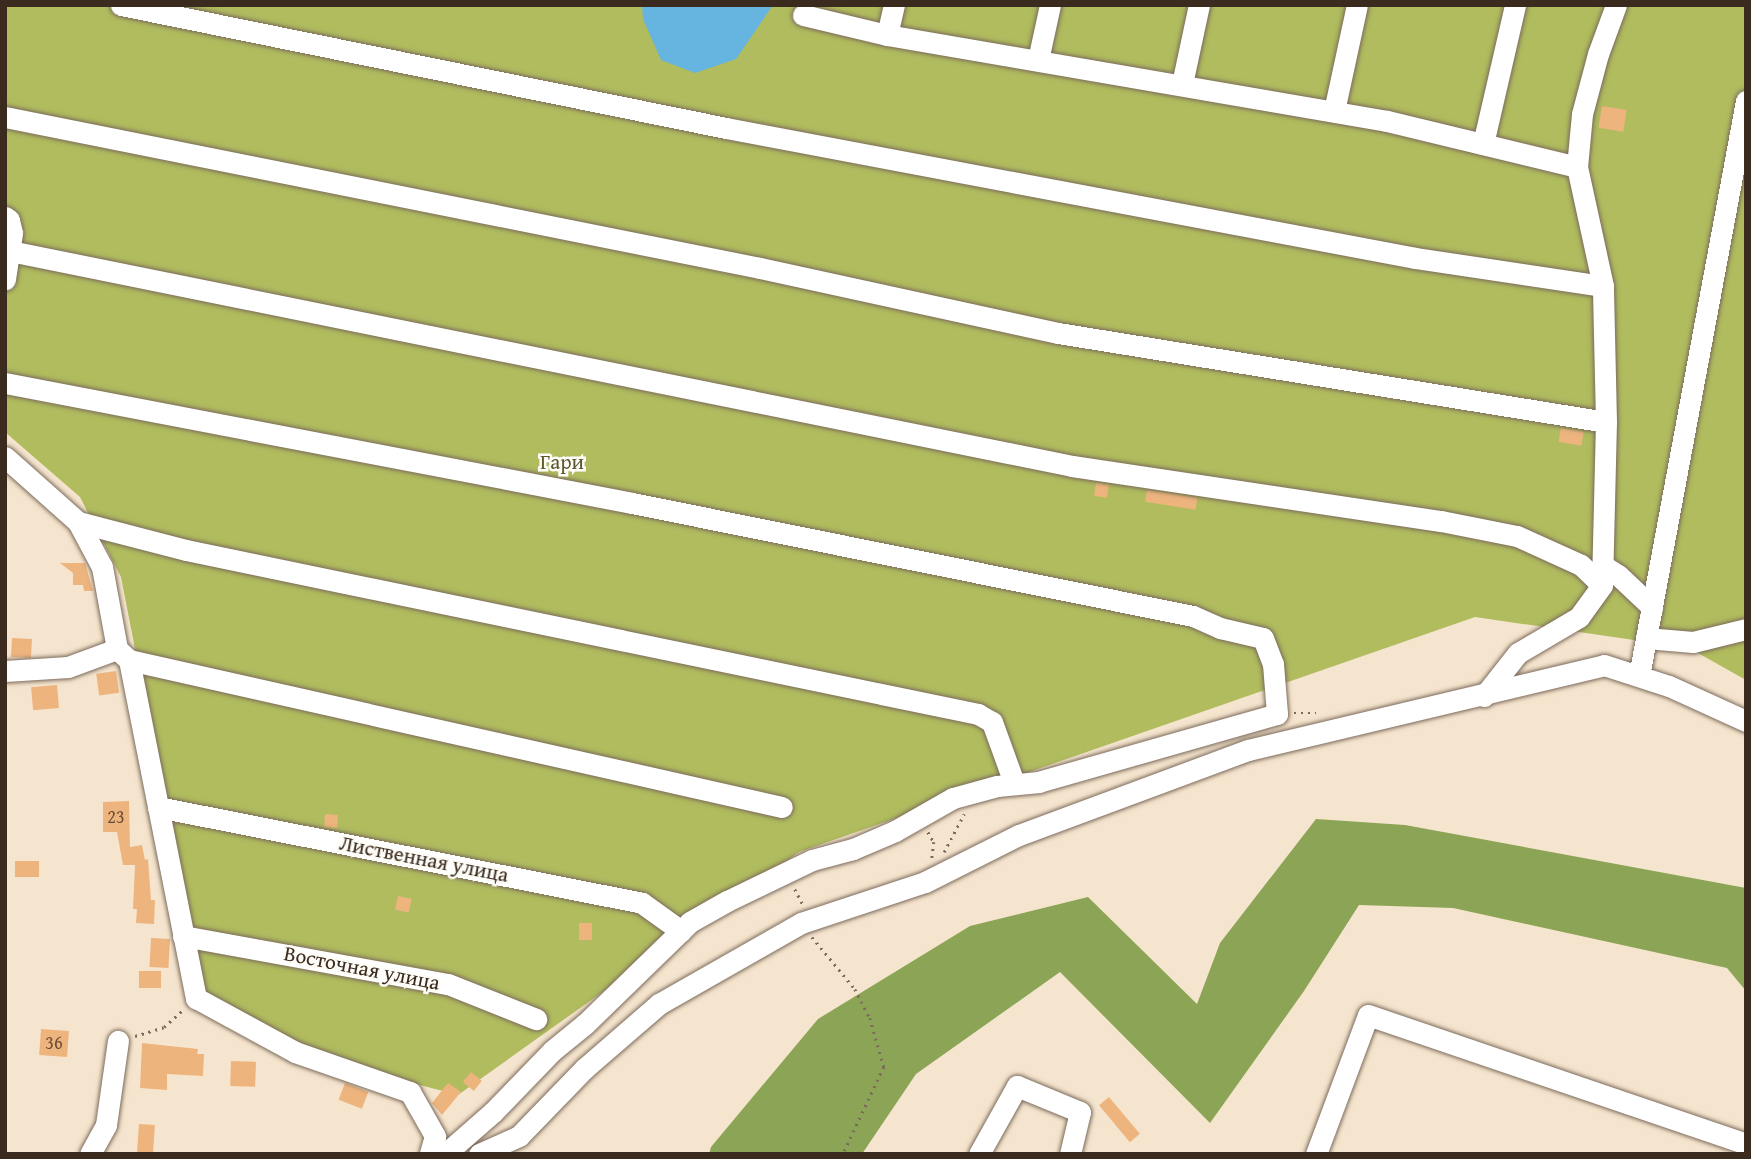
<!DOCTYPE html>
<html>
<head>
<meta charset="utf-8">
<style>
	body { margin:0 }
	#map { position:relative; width:1751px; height:1159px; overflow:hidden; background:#f6e5ce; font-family:"Gentium Book Plus",serif }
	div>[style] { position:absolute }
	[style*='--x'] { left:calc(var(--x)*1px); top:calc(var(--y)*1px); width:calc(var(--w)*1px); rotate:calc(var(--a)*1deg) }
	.green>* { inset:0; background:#b0bc5e }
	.forest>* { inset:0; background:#8ca455 }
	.water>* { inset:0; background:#66b5e0 }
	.building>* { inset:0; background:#eeb47e; transform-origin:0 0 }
	.path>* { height:2.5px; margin-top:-1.25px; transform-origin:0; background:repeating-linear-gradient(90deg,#7c6b5c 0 2px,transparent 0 7px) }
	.roads { filter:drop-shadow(0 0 2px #7c6b5c) drop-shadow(0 0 2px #7c6b5c) }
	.minor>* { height:21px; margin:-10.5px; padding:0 10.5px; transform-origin:10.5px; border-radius:10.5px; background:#fff }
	span { translate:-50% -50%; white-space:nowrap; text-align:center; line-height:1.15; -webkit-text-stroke:5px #fdfcf7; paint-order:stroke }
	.number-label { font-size:18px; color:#684c36 }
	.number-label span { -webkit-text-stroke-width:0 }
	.park-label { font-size:21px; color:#5e5631 }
	.street-label { font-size:21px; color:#3b2a1e }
	.frame { position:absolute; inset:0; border:7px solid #3b2a1e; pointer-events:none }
</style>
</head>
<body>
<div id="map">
	<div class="green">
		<i style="clip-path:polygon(5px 5px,1746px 5px,1746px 680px,1689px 648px,1475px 617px,799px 852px,458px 1095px,313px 1057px,202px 992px,121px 577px,80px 497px,5px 432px)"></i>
	</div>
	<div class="forest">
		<i style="clip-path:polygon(1316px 819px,1405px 825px,1746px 888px,1746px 991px,1727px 968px,1453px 908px,1359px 905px,1304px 991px,1210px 1123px,1060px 972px,916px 1074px,862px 1154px,709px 1154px,711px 1147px,818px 1019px,970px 926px,1088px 897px,1197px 1004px,1220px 943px)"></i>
	</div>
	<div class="water">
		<i style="clip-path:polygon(642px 5px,773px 5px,736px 59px,695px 73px,661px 60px,643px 19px)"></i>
	</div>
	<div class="building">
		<i style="left:1602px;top:106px;width:25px;height:22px;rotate:9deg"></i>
		<i style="left:1561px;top:428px;width:23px;height:14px;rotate:10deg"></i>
		<i style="left:1096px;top:483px;width:13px;height:13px;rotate:9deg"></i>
		<i style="left:1147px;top:490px;width:51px;height:12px;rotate:9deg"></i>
		<i style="clip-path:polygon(60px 563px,85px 563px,93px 591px,84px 591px,83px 585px,73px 585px,73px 573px)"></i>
		<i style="left:12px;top:638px;width:20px;height:19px;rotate:3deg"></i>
		<i style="left:116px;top:671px;width:22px;height:20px;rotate:82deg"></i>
		<i style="left:57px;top:685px;width:23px;height:26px;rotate:85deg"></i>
		<i style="clip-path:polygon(129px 801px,130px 847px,142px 845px,145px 860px,148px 859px,151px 900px,155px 900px,154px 924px,136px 923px,137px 909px,133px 909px,135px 865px,123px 865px,117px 832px,103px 832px,103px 802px)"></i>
		<i style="left:325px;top:814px;width:13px;height:13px;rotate:4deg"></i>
		<i style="left:15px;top:861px;width:24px;height:16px"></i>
		<i style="left:398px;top:896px;width:14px;height:14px;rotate:12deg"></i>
		<i style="left:579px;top:923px;width:13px;height:17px"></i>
		<i style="left:151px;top:938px;width:19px;height:29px;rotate:3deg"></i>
		<i style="left:139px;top:971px;width:22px;height:17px"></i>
		<i style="left:41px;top:1029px;width:28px;height:26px;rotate:4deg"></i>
		<i style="clip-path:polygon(142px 1043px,198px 1049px,197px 1054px,204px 1054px,203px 1076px,167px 1074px,167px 1090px,140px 1088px)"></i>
		<i style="left:231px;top:1061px;width:25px;height:25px;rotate:2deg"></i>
		<i style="left:471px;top:1072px;width:14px;height:13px;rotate:39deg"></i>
		<i style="left:345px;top:1083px;width:25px;height:18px;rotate:21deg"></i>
		<i style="clip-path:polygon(448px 1083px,461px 1092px,442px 1115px,432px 1103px)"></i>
		<i style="left:1109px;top:1097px;width:48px;height:13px;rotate:50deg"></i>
		<i style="left:139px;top:1124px;width:16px;height:30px;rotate:4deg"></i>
	</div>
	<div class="path">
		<i style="--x:1294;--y:713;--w:22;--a:0"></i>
		<i style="--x:928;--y:832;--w:12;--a:59"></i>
		<i style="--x:934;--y:842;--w:17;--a:97"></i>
		<i style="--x:944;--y:852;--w:43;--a:-62.2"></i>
		<i style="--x:795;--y:889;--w:18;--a:63"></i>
		<i style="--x:812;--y:937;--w:67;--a:50.4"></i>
		<i style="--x:855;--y:989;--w:33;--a:63"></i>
		<i style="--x:870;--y:1018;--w:51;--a:74.1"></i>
		<i style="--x:884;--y:1067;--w:96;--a:115.2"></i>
		<i style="--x:135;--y:1036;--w:30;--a:-17"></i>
		<i style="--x:164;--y:1027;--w:25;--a:-42"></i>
	</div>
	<div class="roads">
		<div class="minor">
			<i style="--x:121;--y:5;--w:617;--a:11.49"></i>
			<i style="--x:726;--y:128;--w:701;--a:10.68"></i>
			<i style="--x:1415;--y:258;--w:190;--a:8.5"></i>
			<i style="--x:803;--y:15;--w:86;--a:13.4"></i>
			<i style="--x:887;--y:35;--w:507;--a:9.76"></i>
			<i style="--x:1387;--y:121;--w:195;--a:13.6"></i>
			<i style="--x:887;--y:35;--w:31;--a:-77"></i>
			<i style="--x:1038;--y:60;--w:56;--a:-77.7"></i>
			<i style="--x:1182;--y:84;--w:81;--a:-77.9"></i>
			<i style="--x:1334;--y:111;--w:108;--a:-77.8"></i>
			<i style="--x:5;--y:117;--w:770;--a:11.31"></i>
			<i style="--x:760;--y:268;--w:305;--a:12.3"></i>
			<i style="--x:1058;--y:333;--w:555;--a:9.22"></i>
			<i style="--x:1483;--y:144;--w:143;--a:-77"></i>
			<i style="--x:5;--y:217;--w:5;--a:37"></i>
			<i style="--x:9;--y:220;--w:13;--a:77"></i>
			<i style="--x:12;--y:233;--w:47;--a:98.7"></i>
			<i style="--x:10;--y:251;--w:1084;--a:11.44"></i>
			<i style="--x:1072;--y:466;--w:373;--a:8.5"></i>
			<i style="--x:1441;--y:521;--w:77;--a:11.2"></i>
			<i style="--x:1517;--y:536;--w:70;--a:24.4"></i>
			<i style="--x:1581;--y:565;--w:29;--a:44"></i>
			<i style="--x:5;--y:383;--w:638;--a:10.83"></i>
			<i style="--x:632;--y:503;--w:572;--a:11.39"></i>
			<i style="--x:1193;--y:616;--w:30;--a:24"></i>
			<i style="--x:1220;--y:628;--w:44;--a:13.1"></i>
			<i style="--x:1263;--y:638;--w:28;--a:69"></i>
			<i style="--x:1273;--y:664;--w:50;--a:85.4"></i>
			<i style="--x:1277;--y:714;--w:248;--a:164.1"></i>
			<i style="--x:1039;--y:782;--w:42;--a:174.6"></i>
			<i style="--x:997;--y:786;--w:46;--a:164.7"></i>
			<i style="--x:953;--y:798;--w:67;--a:150.4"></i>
			<i style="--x:895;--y:831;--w:46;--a:156.8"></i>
			<i style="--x:853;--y:849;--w:42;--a:165"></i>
			<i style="--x:812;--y:860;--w:94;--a:154.2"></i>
			<i style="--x:727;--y:901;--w:43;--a:150.4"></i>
			<i style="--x:690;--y:922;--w:146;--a:135.8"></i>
			<i style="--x:585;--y:1024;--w:43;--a:140.7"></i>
			<i style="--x:552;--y:1051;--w:85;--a:134"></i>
			<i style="--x:493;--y:1112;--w:64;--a:138.8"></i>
			<i style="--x:5;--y:457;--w:98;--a:41.7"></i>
			<i style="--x:78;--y:522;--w:51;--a:61.9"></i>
			<i style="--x:102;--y:567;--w:83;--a:79.6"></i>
			<i style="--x:117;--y:649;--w:16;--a:43"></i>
			<i style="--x:129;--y:660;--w:345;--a:78.8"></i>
			<i style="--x:196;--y:998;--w:113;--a:28.6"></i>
			<i style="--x:295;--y:1052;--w:122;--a:19.2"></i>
			<i style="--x:410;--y:1092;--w:51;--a:60.4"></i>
			<i style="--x:435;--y:1136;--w:19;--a:106"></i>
			<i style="--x:78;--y:522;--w:112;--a:14.5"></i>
			<i style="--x:186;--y:550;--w:809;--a:11.7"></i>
			<i style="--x:978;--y:714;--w:16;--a:30"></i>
			<i style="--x:992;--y:722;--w:62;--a:70.1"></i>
			<i style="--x:1602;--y:565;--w:19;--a:32"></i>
			<i style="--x:1618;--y:575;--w:47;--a:43.3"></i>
			<i style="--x:1646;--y:638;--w:47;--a:4.9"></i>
			<i style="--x:1693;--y:642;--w:55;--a:-13.8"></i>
			<i style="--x:129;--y:660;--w:669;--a:12.69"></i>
			<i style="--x:5;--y:671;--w:63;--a:-3.6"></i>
			<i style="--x:68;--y:667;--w:52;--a:-20.2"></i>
			<i style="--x:1639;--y:676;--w:585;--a:-79.46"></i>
			<i style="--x:1484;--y:696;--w:55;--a:-51.7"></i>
			<i style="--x:1518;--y:653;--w:71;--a:-30.5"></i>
			<i style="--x:1579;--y:617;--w:39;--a:-54"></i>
			<i style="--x:1602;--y:585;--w:163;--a:-88.6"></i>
			<i style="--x:1606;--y:422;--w:136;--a:-91.3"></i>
			<i style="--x:1603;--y:286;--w:122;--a:-102.3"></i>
			<i style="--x:1577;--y:167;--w:53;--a:-84.6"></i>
			<i style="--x:1582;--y:114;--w:62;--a:-75.1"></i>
			<i style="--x:1598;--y:54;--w:52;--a:-69.8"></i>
			<i style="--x:158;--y:807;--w:493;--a:11.2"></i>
			<i style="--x:642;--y:903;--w:48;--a:35.7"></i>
			<i style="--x:183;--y:936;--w:269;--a:10.3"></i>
			<i style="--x:448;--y:984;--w:95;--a:21.7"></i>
			<i style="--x:90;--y:1154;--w:33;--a:-61"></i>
			<i style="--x:106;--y:1125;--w:85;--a:-81.9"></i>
			<i style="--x:479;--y:1154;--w:44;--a:-24.2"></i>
			<i style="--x:519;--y:1136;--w:95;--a:-45.9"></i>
			<i style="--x:585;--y:1068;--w:98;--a:-40.9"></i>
			<i style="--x:659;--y:1004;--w:163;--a:-29.7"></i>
			<i style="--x:801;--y:923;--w:131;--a:-18.3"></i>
			<i style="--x:925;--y:882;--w:105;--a:-26.6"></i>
			<i style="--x:1019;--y:835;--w:244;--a:-20.4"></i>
			<i style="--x:1248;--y:750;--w:366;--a:-13.4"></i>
			<i style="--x:1604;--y:665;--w:68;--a:17.9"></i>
			<i style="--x:1669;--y:686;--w:85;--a:24.4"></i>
			<i style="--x:979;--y:1154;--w:78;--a:-60.8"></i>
			<i style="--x:1017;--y:1086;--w:68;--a:22.4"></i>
			<i style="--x:1080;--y:1112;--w:43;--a:103.4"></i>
			<i style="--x:1316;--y:1154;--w:148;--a:-69.5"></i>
			<i style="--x:1368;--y:1015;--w:399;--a:18.8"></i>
		</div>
	</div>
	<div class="number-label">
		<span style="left:116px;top:817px">23</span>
		<span style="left:54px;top:1043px">36</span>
	</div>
	<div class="park-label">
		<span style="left:562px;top:462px">Гари</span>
	</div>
	<div class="street-label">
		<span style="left:424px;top:859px;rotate:11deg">Лиственная улица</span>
		<span style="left:362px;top:968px;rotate:11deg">Восточная улица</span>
	</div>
	<div class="frame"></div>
</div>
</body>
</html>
